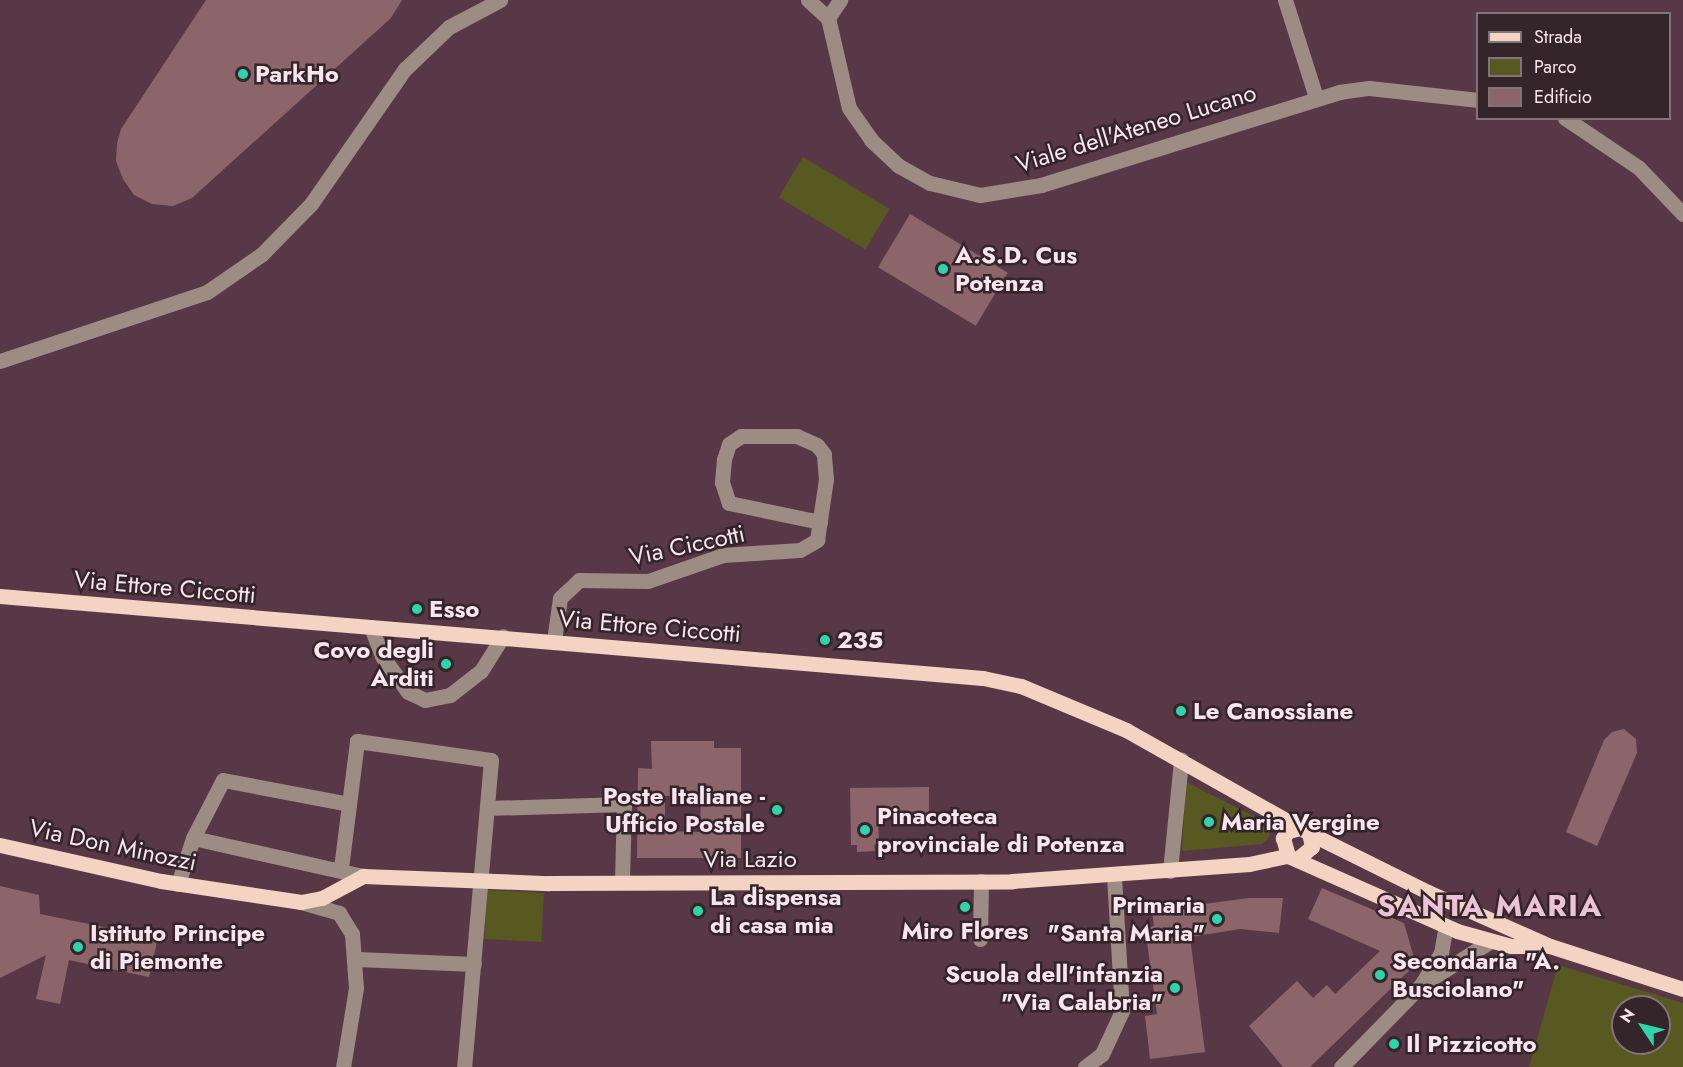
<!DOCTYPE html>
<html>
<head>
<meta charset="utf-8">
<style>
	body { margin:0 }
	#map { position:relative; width:1683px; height:1067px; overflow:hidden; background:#583847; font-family:Jost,sans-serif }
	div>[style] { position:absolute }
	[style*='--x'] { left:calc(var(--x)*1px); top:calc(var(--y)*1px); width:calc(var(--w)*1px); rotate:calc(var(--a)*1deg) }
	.green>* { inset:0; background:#585920; transform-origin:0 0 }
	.building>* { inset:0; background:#8c656a; transform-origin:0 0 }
	.minor>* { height:15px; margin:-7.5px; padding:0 7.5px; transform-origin:7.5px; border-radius:7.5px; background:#9c8c83 }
	.major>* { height:15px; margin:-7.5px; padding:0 7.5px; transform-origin:7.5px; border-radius:7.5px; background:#f3d3c1 }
	.dots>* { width:16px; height:16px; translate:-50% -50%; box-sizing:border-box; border:3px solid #34252b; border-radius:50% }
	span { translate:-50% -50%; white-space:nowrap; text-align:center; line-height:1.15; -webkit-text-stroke:5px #34252b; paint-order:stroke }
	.poi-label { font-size:24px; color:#fae5ee; font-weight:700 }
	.left { translate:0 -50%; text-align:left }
	.right { translate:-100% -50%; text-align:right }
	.street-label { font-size:24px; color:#fae5ee }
	.district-label { font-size:30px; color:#ecc3d5; font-weight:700; letter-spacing:1.5px }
	.legend { position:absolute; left:1476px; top:12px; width:195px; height:108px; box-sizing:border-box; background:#34252b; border:2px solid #837279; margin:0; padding:8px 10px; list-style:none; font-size:18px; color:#fae5ee }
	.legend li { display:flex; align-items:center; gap:12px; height:30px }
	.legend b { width:30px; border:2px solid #837279 }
	.north { position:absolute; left:1611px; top:995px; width:60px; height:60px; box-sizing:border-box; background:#34252b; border:2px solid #837279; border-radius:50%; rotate:305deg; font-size:16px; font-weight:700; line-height:24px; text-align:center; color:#fae5ee }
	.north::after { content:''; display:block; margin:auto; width:21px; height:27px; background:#2ed4aa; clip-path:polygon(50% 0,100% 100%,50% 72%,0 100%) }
</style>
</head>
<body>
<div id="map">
	<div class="green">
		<i style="left:803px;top:157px;width:101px;height:47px;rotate:31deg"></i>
		<i style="clip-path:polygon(1186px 782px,1267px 823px,1270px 837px,1262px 844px,1182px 851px)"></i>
		<i style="left:487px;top:890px;width:57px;height:49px;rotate:3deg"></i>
		<i style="clip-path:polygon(evenodd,1558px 965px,1683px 1003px,1683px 1067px,1529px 1067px,1558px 965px,1623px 1007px,1659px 1007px,1659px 1043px,1623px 1043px,1623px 1007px)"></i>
	</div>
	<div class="building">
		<i style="clip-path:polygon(206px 0,402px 0,391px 18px,192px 198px,173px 206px,152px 204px,134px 195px,123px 179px,116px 161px,117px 143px,121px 129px)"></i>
		<i style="left:910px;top:214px;width:114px;height:62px;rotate:31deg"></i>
		<i style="clip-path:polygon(1624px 729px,1636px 739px,1637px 753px,1597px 846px,1566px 832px,1604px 740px,1612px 732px)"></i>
		<i style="clip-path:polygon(evenodd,651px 741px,714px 741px,714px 748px,741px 748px,741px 858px,637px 858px,638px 768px,652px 769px,651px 741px,665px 796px,701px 796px,700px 832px,665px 831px,665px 796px)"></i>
		<i style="clip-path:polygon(929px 787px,929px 815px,878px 816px,879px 844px,874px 845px,875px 851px,857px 852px,857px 845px,851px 845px,850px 788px)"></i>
		<i style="clip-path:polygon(0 886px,39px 895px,40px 914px,158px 938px,149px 977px,69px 960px,60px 1004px,36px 999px,46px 955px,0 978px)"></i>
		<i style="clip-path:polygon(1322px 888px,1404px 923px,1414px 958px,1412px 968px,1310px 1067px,1283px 1067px,1249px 1026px,1297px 981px,1313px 998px,1327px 985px,1335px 994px,1380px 951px,1308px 919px)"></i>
		<i style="clip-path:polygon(1249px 898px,1283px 898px,1279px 933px,1240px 929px,1190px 937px,1205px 1052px,1150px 1059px,1145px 1016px,1157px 1014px,1145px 928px,1154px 926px,1152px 911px)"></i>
	</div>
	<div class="minor">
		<i style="--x:808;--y:0;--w:27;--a:42"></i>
		<i style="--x:828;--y:18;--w:92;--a:76.9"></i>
		<i style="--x:849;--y:108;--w:39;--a:55"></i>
		<i style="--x:871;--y:140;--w:38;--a:43"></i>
		<i style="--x:899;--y:166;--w:35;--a:29"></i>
		<i style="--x:930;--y:183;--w:51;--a:13.5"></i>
		<i style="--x:980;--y:195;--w:62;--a:-9.3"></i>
		<i style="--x:1041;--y:185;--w:312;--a:-17.3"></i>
		<i style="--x:1339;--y:92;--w:30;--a:-8"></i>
		<i style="--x:1369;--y:88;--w:110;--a:6.3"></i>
		<i style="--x:1285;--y:0;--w:102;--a:72.3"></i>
		<i style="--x:828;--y:18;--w:22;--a:-56"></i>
		<i style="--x:1565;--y:118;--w:89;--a:34"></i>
		<i style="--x:1639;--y:168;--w:64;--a:46.3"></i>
		<i style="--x:0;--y:361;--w:218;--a:-18.4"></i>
		<i style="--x:207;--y:292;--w:67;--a:-34.6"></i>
		<i style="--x:262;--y:254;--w:70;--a:-45.6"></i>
		<i style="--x:311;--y:204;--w:165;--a:-55.2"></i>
		<i style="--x:405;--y:69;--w:61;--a:-43.7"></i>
		<i style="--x:449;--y:27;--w:58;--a:-27.9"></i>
		<i style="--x:371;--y:627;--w:31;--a:69"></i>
		<i style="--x:382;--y:656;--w:44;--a:54.2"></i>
		<i style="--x:408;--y:692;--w:19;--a:25"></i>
		<i style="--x:425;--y:700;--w:25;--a:-11"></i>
		<i style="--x:450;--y:695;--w:39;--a:-38"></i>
		<i style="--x:481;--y:671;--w:41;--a:-57.8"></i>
		<i style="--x:554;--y:641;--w:43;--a:-82.1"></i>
		<i style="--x:560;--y:598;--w:26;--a:-43"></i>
		<i style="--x:579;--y:580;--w:69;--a:0.8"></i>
		<i style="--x:648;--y:581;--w:79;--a:-19.1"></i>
		<i style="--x:723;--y:555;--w:77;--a:-3.7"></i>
		<i style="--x:800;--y:550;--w:20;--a:-30"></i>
		<i style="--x:817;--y:540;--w:62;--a:-81.6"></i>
		<i style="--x:826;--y:479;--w:25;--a:-95"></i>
		<i style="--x:824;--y:454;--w:11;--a:-128"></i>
		<i style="--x:817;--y:445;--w:22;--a:-156"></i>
		<i style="--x:797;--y:436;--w:56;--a:180"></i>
		<i style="--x:741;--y:436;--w:14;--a:146"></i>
		<i style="--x:729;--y:444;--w:16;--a:108"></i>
		<i style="--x:724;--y:459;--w:23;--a:95"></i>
		<i style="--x:722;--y:482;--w:22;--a:72"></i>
		<i style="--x:729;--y:503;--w:93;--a:11.8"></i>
		<i style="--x:487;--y:808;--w:137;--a:-1.7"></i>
		<i style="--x:624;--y:804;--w:78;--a:91.5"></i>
		<i style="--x:193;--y:838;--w:65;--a:-62.7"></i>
		<i style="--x:223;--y:780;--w:128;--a:10.8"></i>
		<i style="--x:341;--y:868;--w:128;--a:-82.8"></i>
		<i style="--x:357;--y:741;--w:135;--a:8.1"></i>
		<i style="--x:491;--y:760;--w:308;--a:95"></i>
		<i style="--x:1170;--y:871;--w:112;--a:-84.3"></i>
		<i style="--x:178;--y:884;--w:48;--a:-71.9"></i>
		<i style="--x:193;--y:838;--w:174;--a:12.6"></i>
		<i style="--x:301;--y:902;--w:40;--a:16"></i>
		<i style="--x:339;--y:913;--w:25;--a:58"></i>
		<i style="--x:352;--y:934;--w:54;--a:85.8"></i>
		<i style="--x:356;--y:988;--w:80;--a:99.3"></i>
		<i style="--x:980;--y:939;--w:58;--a:-89"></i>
		<i style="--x:357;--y:959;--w:117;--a:2.4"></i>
		<i style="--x:1426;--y:982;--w:75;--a:-32.4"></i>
		<i style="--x:1085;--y:1067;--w:21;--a:-37"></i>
		<i style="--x:1102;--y:1054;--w:47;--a:-65.1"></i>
		<i style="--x:1122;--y:1011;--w:135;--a:-93.4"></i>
		<i style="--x:1341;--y:1067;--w:115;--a:-45.7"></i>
		<i style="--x:1421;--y:985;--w:38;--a:-58"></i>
		<i style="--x:1441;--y:953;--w:27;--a:-80"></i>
	</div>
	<div class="major">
		<i style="--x:0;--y:596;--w:986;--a:4.77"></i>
		<i style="--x:983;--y:678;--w:39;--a:12"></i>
		<i style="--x:1021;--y:686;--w:114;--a:22.7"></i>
		<i style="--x:1126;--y:730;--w:210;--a:29.4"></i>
		<i style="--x:1309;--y:833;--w:133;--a:26.4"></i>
		<i style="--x:1428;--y:892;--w:133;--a:23.9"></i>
		<i style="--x:1550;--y:946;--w:140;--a:17.9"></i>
		<i style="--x:1301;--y:828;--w:13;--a:167"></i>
		<i style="--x:1288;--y:831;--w:9;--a:126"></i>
		<i style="--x:1283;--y:838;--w:19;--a:74"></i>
		<i style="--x:1288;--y:856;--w:185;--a:23.9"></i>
		<i style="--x:1457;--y:931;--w:56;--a:15.5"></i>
		<i style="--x:1511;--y:946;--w:33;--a:0"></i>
		<i style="--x:0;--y:845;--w:165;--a:12.6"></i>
		<i style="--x:161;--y:881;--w:142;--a:8.5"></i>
		<i style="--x:301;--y:902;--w:21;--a:-11"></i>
		<i style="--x:322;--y:898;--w:47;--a:-28.2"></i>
		<i style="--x:363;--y:876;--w:186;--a:2.2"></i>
		<i style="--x:549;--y:883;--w:463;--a:-0.2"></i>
		<i style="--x:1012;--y:881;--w:238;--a:-4.1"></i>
		<i style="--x:1249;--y:864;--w:40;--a:-12"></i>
		<i style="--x:1297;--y:859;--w:19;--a:-39"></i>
		<i style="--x:1312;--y:847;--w:14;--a:-102"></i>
	</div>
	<div class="dots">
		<i style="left:243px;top:74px;background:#2ed4aa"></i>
		<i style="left:943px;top:269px;background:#2ed4aa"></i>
		<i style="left:417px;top:609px;background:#2ed4aa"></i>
		<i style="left:825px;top:640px;background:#2ed4aa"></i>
		<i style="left:446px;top:664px;background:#2ed4aa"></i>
		<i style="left:1181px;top:711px;background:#2ed4aa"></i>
		<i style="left:777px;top:810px;background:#2ed4aa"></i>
		<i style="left:1209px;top:822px;background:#2ed4aa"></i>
		<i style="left:865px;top:830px;background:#2ed4aa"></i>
		<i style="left:965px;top:907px;background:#2ed4aa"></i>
		<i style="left:698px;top:911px;background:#2ed4aa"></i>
		<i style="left:1217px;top:919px;background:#2ed4aa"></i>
		<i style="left:78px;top:947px;background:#2ed4aa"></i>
		<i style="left:1380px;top:975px;background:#2ed4aa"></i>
		<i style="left:1175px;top:988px;background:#2ed4aa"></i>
		<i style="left:1394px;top:1044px;background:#2ed4aa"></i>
	</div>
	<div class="poi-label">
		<span class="left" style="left:255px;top:74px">ParkHo</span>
		<span class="left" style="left:955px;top:269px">A.S.D. Cus<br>Potenza</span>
		<span class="left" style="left:429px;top:609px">Esso</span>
		<span class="left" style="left:837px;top:640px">235</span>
		<span class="right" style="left:434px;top:664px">Covo degli<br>Arditi</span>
		<span class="left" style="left:1193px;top:711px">Le Canossiane</span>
		<span class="right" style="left:765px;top:810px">Poste Italiane -<br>Ufficio Postale</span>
		<span class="left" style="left:877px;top:830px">Pinacoteca<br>provinciale di Potenza</span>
		<span class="left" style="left:1221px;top:822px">Maria Vergine</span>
		<span class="left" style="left:710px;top:911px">La dispensa<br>di casa mia</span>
		<span class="right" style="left:1205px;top:919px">Primaria<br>"Santa Maria"</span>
		<span style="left:965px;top:931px">Miro Flores</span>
		<span class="left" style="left:90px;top:947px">Istituto Principe<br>di Piemonte</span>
		<span class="left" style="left:1392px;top:975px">Secondaria "A.<br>Busciolano"</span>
		<span class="right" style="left:1163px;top:988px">Scuola dell'infanzia<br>"Via Calabria"</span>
		<span class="left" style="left:1406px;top:1044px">Il Pizzicotto</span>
	</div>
	<div class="street-label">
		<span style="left:1136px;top:128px;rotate:-17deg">Viale dell'Ateneo Lucano</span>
		<span style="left:687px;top:545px;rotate:-12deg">Via Ciccotti</span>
		<span style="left:165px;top:587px;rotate:5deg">Via Ettore Ciccotti</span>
		<span style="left:650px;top:626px;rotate:5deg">Via Ettore Ciccotti</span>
		<span style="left:113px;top:845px;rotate:12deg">Via Don Minozzi</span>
		<span style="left:750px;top:859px">Via Lazio</span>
	</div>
	<div class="district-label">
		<span style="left:1490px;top:906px">SANTA MARIA</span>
	</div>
	<ul class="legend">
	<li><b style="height:8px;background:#f3d3c1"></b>Strada</li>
	<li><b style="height:16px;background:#585920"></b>Parco</li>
	<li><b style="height:16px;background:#8c656a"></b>Edificio</li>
	</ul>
	<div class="north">N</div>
</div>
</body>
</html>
